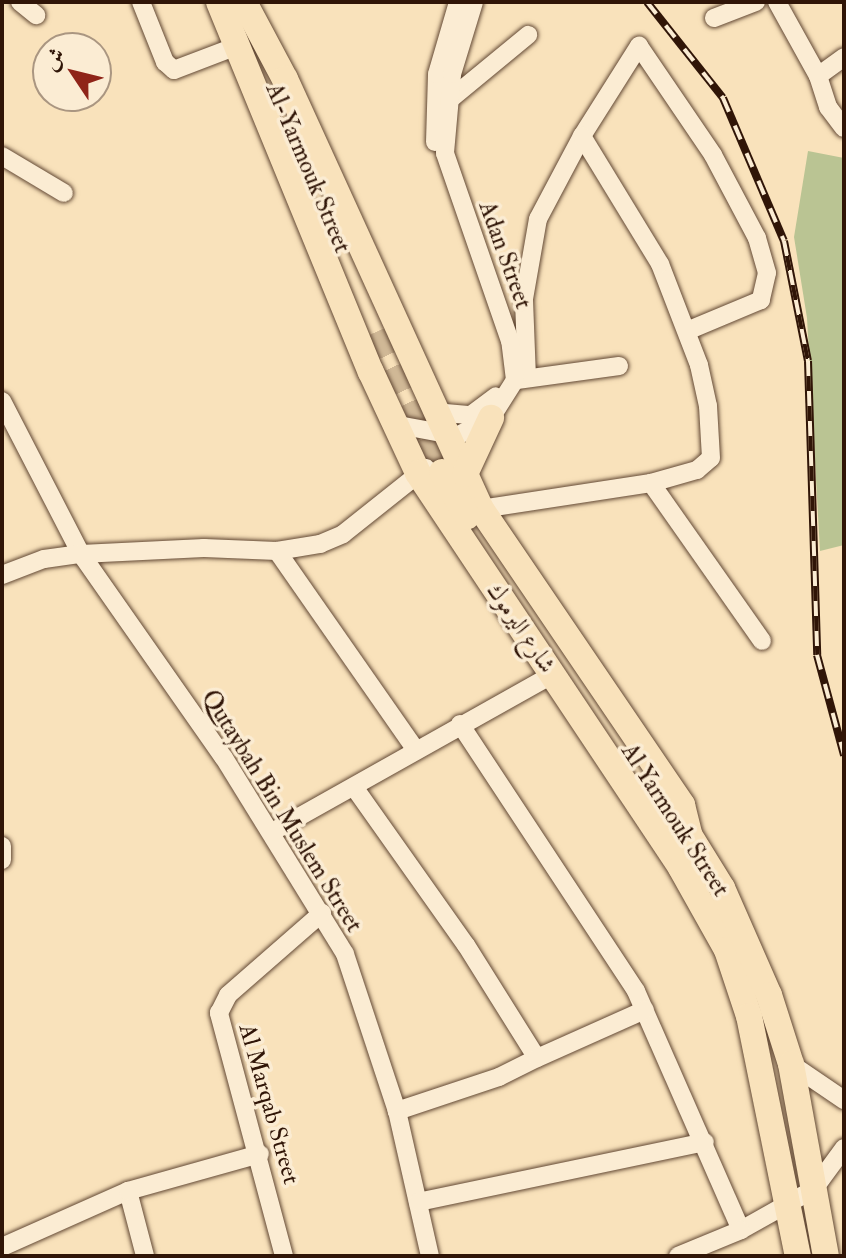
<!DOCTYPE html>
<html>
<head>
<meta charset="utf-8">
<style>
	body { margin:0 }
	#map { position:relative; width:846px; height:1258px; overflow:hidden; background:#f9e2bb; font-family:"IM FELL Double Pica",Amiri,serif }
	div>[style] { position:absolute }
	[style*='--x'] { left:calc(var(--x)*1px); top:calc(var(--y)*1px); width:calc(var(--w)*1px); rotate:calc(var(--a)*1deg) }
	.green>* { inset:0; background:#bac493 }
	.highway-tunnel>* { height:26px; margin-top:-13px; transform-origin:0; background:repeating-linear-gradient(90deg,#d1b997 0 26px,transparent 0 39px) }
	.roads { filter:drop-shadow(0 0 2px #624834) drop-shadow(0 0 2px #624834) }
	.minor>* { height:18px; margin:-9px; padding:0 9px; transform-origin:9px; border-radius:9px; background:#fbecd3 }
	.highway>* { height:26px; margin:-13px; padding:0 13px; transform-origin:13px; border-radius:13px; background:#f9e2bb }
	.rail>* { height:8px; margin-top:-4px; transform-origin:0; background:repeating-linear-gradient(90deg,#fbecd3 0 15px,#301507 0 30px); box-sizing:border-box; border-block:2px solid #301507 }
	span { translate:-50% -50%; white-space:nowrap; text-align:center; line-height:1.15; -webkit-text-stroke:7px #fbecd3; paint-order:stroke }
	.street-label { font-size:24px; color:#301507 }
	.frame { position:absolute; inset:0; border:4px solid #301507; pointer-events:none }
	.north { position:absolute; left:32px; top:32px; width:80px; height:80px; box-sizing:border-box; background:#fbecd3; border:2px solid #aa9681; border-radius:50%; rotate:305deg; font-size:22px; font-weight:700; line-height:32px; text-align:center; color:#301507 }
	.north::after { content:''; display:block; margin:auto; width:28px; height:36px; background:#8f2418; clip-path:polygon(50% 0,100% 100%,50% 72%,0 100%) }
</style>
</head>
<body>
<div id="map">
	<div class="green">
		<i style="clip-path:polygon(808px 151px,844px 158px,844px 545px,820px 551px,807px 318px,794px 237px)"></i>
	</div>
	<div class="highway-tunnel">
		<i style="--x:378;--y:331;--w:155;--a:65.6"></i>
	</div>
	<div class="roads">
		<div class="minor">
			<i style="--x:20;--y:2;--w:21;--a:39"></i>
			<i style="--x:141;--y:2;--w:65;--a:68.2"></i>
			<i style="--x:165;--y:62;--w:12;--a:42"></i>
			<i style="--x:174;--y:70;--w:67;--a:-20.9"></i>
			<i style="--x:777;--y:2;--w:85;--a:61"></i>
			<i style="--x:818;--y:76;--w:33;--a:72"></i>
			<i style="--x:828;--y:107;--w:26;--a:53"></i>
			<i style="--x:714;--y:18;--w:45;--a:-20.9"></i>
			<i style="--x:818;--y:76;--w:32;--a:-36"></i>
			<i style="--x:448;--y:101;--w:104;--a:-39.5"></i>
			<i style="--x:435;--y:142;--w:68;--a:-88.3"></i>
			<i style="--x:437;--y:74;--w:75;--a:-73.7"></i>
			<i style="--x:2;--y:156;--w:72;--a:30.8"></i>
			<i style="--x:527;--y:378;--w:79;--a:-92.2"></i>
			<i style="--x:524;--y:299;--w:81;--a:-80.1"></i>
			<i style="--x:538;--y:219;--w:94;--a:-62.1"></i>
			<i style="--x:582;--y:136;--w:107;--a:-57.7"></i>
			<i style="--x:639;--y:46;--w:132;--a:55.8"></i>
			<i style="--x:713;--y:155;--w:94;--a:62.1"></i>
			<i style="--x:757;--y:238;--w:36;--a:74"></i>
			<i style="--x:767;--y:273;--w:28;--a:103"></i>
			<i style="--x:761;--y:300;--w:80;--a:157.3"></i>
			<i style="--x:517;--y:380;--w:103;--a:-7.8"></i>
			<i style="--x:2;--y:401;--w:172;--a:62.7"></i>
			<i style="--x:81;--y:554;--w:249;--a:55"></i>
			<i style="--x:224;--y:758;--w:230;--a:58.3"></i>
			<i style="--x:345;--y:954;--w:165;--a:71.7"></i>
			<i style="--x:397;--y:1111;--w:149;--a:77.2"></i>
			<i style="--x:434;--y:412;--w:37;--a:5"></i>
			<i style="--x:471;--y:415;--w:31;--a:-37"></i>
			<i style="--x:393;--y:424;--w:65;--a:10.6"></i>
			<i style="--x:457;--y:436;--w:38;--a:-28"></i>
			<i style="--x:491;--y:418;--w:45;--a:-57.7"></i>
			<i style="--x:515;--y:380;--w:39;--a:-97"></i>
			<i style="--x:510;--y:341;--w:199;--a:-109.1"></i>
			<i style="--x:445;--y:153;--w:79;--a:-84.9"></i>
			<i style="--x:452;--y:74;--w:75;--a:-73"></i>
			<i style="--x:651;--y:483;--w:193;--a:54.9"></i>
			<i style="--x:481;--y:509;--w:172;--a:-8.7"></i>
			<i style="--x:651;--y:483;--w:48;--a:-15.8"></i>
			<i style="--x:697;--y:470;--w:18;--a:-41"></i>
			<i style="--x:711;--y:458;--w:52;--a:-93.3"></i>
			<i style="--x:708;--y:406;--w:42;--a:-102.4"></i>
			<i style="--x:699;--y:365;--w:108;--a:-111.1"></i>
			<i style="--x:660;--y:264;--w:150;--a:-121.4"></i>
			<i style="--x:277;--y:551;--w:243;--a:55.1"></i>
			<i style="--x:2;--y:575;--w:45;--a:-20.9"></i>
			<i style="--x:44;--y:559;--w:37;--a:-8"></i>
			<i style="--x:81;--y:554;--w:123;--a:-2.8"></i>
			<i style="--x:204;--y:548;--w:73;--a:2.4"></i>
			<i style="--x:277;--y:551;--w:44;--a:-9.2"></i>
			<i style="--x:320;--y:544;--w:25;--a:-23"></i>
			<i style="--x:343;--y:534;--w:106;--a:-38.5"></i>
			<i style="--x:460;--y:724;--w:320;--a:56.6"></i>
			<i style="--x:636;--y:991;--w:261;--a:66.3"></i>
			<i style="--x:741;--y:1230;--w:84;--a:-29.3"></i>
			<i style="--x:814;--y:1189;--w:51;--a:-53.8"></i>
			<i style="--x:354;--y:787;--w:194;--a:54.7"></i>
			<i style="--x:466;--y:945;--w:133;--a:57.9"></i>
			<i style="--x:537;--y:1058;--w:42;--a:153.4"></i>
			<i style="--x:499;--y:1077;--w:108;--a:161.6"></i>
			<i style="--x:272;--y:832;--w:322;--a:-29.3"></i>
			<i style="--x:2;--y:846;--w:14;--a:90"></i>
			<i style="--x:537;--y:1058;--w:118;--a:-24"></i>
			<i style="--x:791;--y:1064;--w:64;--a:34.2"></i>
			<i style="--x:128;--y:1191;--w:67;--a:75.3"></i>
			<i style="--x:418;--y:1202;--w:293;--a:-11.8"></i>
			<i style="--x:2;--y:1247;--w:138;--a:-24"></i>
			<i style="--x:128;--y:1191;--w:137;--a:-15.7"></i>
			<i style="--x:284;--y:1256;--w:252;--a:-105"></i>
			<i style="--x:219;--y:1013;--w:20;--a:-63"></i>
			<i style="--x:228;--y:995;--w:125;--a:-41.1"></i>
			<i style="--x:678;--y:1256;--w:68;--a:-22.4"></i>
		</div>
		<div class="highway">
			<i style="--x:219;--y:2;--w:400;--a:67.7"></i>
			<i style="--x:371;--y:372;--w:111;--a:65"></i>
			<i style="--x:418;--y:473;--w:475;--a:56.3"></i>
			<i style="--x:681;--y:868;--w:94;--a:60.7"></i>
			<i style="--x:727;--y:950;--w:70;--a:71.6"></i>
			<i style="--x:749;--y:1016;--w:245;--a:78.5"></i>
			<i style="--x:244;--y:2;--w:87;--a:62"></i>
			<i style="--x:285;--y:79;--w:473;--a:65.5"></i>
			<i style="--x:481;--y:509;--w:358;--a:55.8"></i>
			<i style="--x:682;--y:805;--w:30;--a:76"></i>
			<i style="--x:442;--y:472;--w:51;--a:60.4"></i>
			<i style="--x:465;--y:474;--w:62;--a:-65.1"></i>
			<i style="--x:680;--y:820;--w:80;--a:58.3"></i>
			<i style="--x:722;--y:888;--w:117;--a:66.3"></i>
			<i style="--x:769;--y:995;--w:72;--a:72.3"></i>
			<i style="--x:791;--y:1064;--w:195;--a:79.7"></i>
		</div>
	</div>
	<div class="rail">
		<i style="--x:647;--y:2;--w:122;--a:51.6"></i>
		<i style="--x:723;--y:98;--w:155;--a:66.9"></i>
		<i style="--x:784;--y:241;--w:122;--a:78.7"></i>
		<i style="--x:808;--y:361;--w:294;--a:88.2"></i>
		<i style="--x:817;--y:655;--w:104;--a:74.9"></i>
	</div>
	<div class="street-label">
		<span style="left:308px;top:168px;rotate:67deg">Al-Yarmouk Street</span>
		<span style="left:505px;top:255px;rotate:70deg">Adan Street</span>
		<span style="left:521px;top:628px;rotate:56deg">شارع اليرموك</span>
		<span style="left:282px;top:811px;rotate:58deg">Qutaybah Bin Muslem Street</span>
		<span style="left:675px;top:820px;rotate:57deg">Al Yarmouk Street</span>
		<span style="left:269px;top:1104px;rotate:74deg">Al Marqab Street</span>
	</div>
	<div class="frame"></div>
	<div class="north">ش</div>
</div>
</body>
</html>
